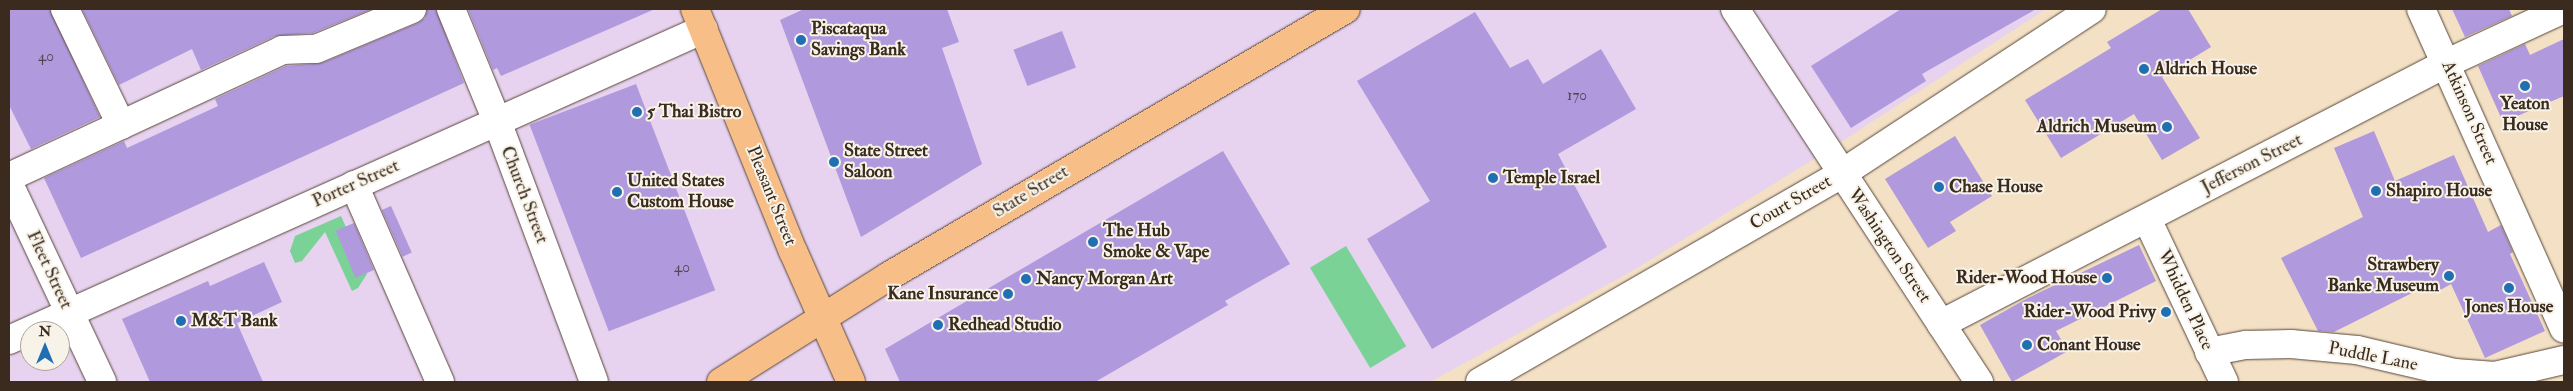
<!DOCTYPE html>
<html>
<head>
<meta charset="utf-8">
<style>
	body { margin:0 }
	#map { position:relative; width:2573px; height:391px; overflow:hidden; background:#f3e0c5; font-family:"IM FELL Double Pica",serif }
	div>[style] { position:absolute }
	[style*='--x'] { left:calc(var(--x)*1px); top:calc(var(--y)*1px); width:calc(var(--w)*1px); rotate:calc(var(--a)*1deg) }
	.built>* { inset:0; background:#e7d2ef }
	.green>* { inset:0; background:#7bd297; transform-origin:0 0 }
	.building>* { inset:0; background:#b099dd; transform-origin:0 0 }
	.roads { filter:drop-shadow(0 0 1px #574537) drop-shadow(0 0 1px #574537) }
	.minor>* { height:28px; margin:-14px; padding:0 14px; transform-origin:14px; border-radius:14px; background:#fff }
	.major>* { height:28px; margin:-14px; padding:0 14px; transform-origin:14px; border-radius:14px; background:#f7be88 }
	.dots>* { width:14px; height:14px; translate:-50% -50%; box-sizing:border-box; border:2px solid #f7f3e8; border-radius:50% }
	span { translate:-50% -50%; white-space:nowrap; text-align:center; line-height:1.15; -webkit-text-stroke:4px #f7f3e8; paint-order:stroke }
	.number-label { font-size:15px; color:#58464e }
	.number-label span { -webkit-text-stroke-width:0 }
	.poi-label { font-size:18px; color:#3b2a1e; font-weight:700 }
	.left { translate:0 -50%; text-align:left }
	.right { translate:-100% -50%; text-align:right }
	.street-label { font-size:18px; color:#3b2a1e }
	.frame { position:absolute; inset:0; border:10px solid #3b2a1e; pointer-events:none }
	.north { position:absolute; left:20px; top:321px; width:50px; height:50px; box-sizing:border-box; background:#f7f3e8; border:1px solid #aca397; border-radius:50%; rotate:0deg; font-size:14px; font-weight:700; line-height:20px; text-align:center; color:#3b2a1e }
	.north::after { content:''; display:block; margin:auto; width:18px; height:22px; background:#1f6fb2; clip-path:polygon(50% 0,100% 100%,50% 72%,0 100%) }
</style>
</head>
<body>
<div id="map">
	<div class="built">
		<i style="clip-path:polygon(evenodd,9px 9px,2046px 9px,1827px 151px,1632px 271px,1430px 382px,9px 382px,9px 9px,30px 331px,60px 331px,60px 361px,30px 361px,30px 331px)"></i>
	</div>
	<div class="green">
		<i style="clip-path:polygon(341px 216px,367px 274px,358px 288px,352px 291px,325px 232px,302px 261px,295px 263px,290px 251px,295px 236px)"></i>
		<i style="left:1346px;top:246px;width:117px;height:42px;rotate:59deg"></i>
	</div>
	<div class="building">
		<i style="clip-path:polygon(9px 9px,50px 9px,100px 117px,31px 149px,9px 105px)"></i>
		<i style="clip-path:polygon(82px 9px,372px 9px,313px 33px,275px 36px,201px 70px,192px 49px,119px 85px)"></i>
		<i style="clip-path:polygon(427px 9px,436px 9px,464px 83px,81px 258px,44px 178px,124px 141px,127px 148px,218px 106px,215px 99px,286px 66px,322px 63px,418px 23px,425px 18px)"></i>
		<i style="clip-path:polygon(468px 9px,655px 9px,501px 76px,497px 68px,493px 70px)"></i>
		<i style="clip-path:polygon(804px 9px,947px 9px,959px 42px,942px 48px,982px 164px,861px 237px,780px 20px)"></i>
		<i style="clip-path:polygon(1901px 9px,2036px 9px,1922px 74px,1926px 81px,1851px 128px,1811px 66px)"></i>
		<i style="clip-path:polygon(2162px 9px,2188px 9px,2211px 47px,2162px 77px,2200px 138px,2162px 160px,2134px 114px,2061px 158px,2025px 100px,2111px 48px,2107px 42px)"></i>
		<i style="clip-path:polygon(2452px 9px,2509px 9px,2512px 16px,2465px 37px)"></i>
		<i style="clip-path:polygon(1475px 12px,1510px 68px,1528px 59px,1543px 84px,1601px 49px,1636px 109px,1558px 154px,1607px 247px,1432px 349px,1367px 239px,1430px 201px,1357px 81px)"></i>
		<i style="left:1062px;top:31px;width:39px;height:52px;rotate:69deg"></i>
		<i style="clip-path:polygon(2564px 39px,2564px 96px,2503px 122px,2478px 66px,2525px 44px,2530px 55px)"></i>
		<i style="left:636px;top:84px;width:221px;height:114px;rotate:69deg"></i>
		<i style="clip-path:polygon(2374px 131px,2395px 181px,2454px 155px,2488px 232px,2501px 225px,2502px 227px,2513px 252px,2510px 254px,2545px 331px,2485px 358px,2451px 284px,2435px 293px,2430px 284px,2334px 332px,2318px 331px,2281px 258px,2363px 217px,2334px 148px)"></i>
		<i style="clip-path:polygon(1955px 136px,1992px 196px,1950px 222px,1956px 231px,1928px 248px,1885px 179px)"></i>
		<i style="clip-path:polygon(1223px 151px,1290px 264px,1225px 301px,1228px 305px,1095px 382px,900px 382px,885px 349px)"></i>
		<i style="left:391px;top:206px;width:51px;height:10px;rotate:66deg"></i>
		<i style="left:354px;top:223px;width:51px;height:20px;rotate:67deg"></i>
		<i style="clip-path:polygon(2139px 245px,2156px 281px,2056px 331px,2068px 351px,2012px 382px,1980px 325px,2028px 298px)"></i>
		<i style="clip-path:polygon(264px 262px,282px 302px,237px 323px,263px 382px,150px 382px,122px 319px,208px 281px,210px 286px)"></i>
	</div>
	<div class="roads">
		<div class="minor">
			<i style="--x:65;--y:9;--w:129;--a:64.2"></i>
			<i style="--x:451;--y:9;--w:121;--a:67.7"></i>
			<i style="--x:497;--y:121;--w:278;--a:69.6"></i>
			<i style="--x:1735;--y:9;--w:446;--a:56.8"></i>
			<i style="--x:2421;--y:9;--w:350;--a:65.9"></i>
			<i style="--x:9;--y:177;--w:301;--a:-24.9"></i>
			<i style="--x:282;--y:50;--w:34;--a:-2"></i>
			<i style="--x:316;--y:49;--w:104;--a:-22.6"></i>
			<i style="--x:9;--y:184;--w:219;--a:64.8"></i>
			<i style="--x:354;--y:185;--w:215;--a:66.4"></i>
			<i style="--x:2147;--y:219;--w:180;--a:64.7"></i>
			<i style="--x:1941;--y:324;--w:569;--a:-27.29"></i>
			<i style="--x:2447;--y:63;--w:129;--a:-24.8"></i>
			<i style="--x:9;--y:340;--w:761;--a:-24.11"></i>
			<i style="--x:2209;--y:352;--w:38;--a:-11"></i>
			<i style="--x:2246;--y:345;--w:45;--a:-1.3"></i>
			<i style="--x:2291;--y:344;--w:66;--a:5.2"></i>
			<i style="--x:2357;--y:350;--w:101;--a:13.2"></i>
			<i style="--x:2455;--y:373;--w:40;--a:4.3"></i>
			<i style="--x:2495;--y:376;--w:71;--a:-13.1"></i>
			<i style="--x:1480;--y:382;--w:417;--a:-29.9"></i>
			<i style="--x:1841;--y:174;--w:300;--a:-33.3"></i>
		</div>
		<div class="major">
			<i style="--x:695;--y:9;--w:261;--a:68"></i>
			<i style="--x:793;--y:251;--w:143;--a:66.1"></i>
			<i style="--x:721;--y:382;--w:199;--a:-32.2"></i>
			<i style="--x:889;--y:276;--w:529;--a:-30.3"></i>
		</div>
	</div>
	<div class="dots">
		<i style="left:801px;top:40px;background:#1f6fb2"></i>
		<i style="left:2144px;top:69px;background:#1f6fb2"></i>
		<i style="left:2525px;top:86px;background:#1f6fb2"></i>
		<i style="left:637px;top:112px;background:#1f6fb2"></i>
		<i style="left:2167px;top:127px;background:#1f6fb2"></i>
		<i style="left:834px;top:162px;background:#1f6fb2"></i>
		<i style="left:1493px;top:178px;background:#1f6fb2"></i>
		<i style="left:1939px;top:187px;background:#1f6fb2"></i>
		<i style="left:2376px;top:191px;background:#1f6fb2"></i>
		<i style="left:617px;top:192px;background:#1f6fb2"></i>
		<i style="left:1093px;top:242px;background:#1f6fb2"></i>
		<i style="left:2449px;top:276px;background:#1f6fb2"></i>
		<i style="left:2107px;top:278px;background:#1f6fb2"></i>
		<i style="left:1026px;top:279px;background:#1f6fb2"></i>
		<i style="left:2509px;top:288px;background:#1f6fb2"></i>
		<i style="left:1008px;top:294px;background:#1f6fb2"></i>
		<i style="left:2166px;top:312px;background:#1f6fb2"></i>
		<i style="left:181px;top:321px;background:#1f6fb2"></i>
		<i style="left:938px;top:325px;background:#1f6fb2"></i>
		<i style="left:2027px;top:345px;background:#1f6fb2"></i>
	</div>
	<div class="number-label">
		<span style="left:46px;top:57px">40</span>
		<span style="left:1577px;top:96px">170</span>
		<span style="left:682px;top:268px">40</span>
	</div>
	<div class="poi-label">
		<span class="left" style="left:811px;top:40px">Piscataqua<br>Savings Bank</span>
		<span class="left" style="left:2154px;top:69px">Aldrich House</span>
		<span style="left:2525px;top:115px">Yeaton<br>House</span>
		<span class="left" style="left:647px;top:112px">5 Thai Bistro</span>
		<span class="right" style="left:2157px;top:127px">Aldrich Museum</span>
		<span class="left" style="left:844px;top:162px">State Street<br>Saloon</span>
		<span class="left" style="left:1503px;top:178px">Temple Israel</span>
		<span class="left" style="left:627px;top:192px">United States<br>Custom House</span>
		<span class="left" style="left:1949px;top:187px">Chase House</span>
		<span class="left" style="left:2386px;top:191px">Shapiro House</span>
		<span class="left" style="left:1103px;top:242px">The Hub<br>Smoke &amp; Vape</span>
		<span class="right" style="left:2439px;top:276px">Strawbery<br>Banke Museum</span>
		<span class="right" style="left:2097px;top:278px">Rider-Wood House</span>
		<span class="left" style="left:1036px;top:279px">Nancy Morgan Art</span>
		<span class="right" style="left:998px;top:294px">Kane Insurance</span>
		<span style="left:2509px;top:307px">Jones House</span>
		<span class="right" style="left:2156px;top:312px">Rider-Wood Privy</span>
		<span class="left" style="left:191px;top:321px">M&amp;T Bank</span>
		<span class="left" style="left:948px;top:325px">Redhead Studio</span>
		<span class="left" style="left:2037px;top:345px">Conant House</span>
	</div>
	<div class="street-label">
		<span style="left:2469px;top:113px;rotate:66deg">Atkinson Street</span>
		<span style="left:2252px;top:164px;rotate:-27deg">Jefferson Street</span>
		<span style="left:356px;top:184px;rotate:-24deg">Porter Street</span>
		<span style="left:1031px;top:192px;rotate:-31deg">State Street</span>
		<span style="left:524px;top:195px;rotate:69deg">Church Street</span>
		<span style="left:771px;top:196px;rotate:68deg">Pleasant Street</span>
		<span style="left:1791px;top:203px;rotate:-30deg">Court Street</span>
		<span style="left:1889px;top:246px;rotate:56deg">Washington Street</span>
		<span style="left:49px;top:270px;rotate:65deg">Fleet Street</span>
		<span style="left:2185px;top:300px;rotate:65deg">Whidden Place</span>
		<span style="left:2373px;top:357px;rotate:11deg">Puddle Lane</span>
	</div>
	<div class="frame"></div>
	<div class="north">N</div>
</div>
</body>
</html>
